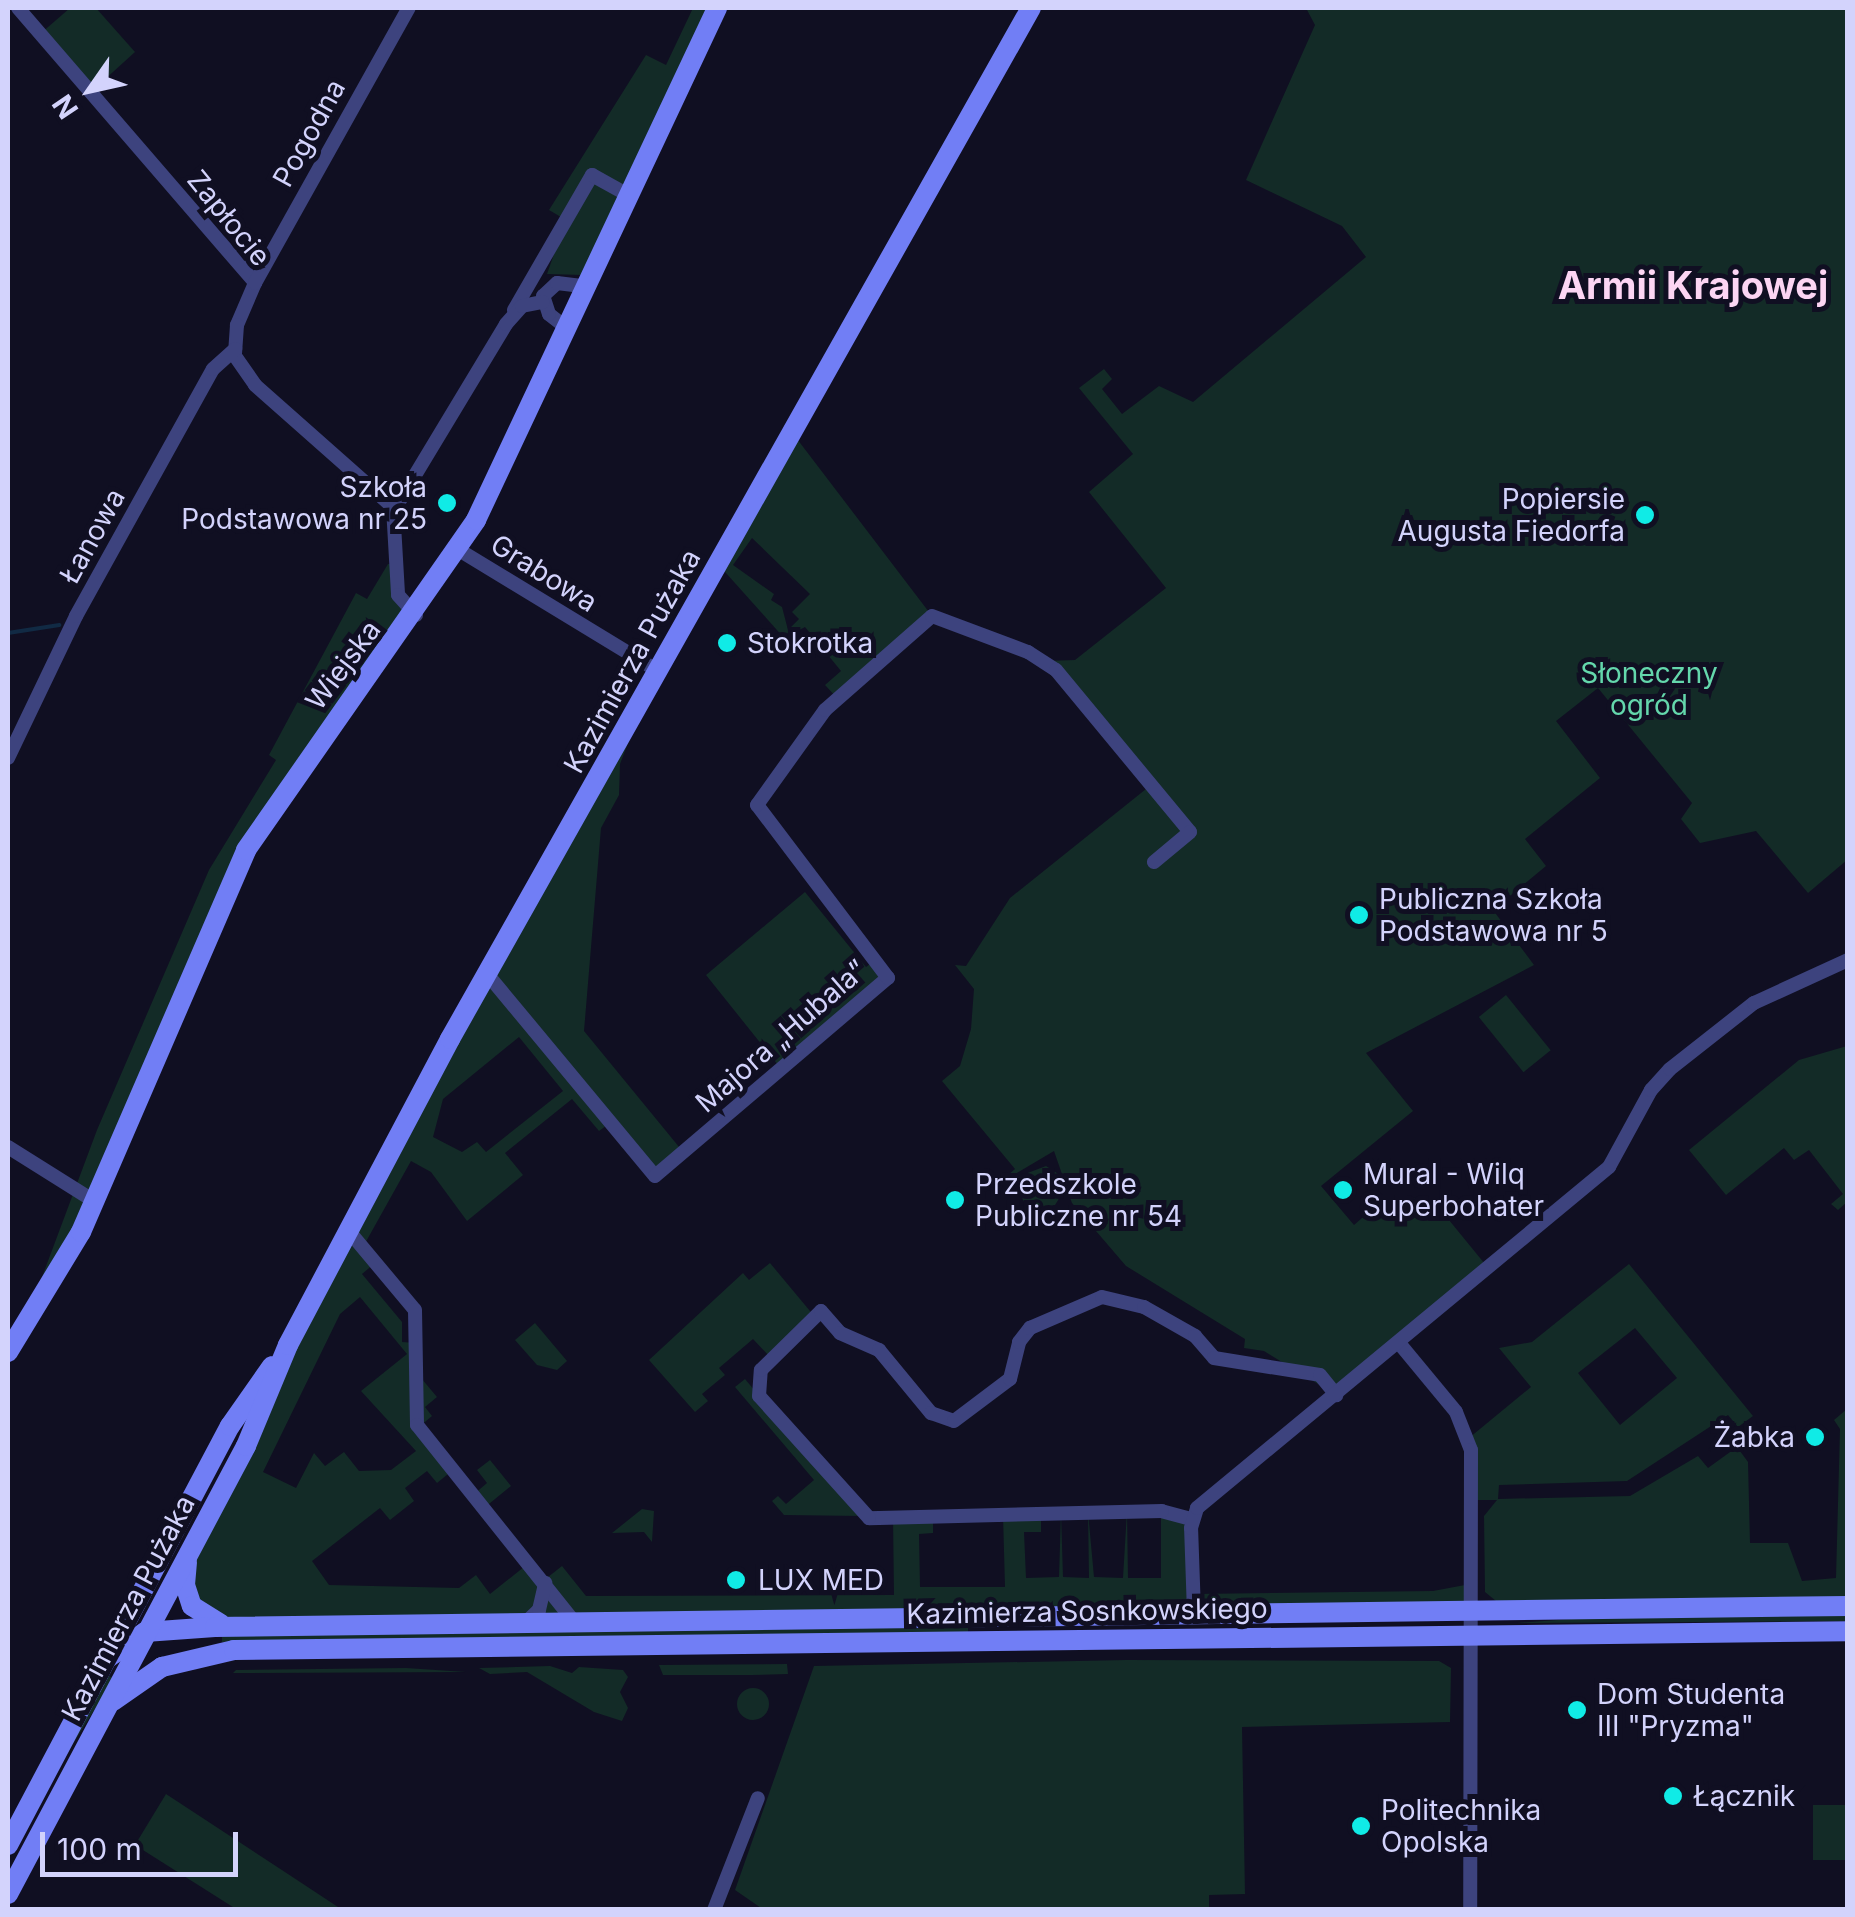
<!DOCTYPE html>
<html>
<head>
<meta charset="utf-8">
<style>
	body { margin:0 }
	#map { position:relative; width:1855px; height:1917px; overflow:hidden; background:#100f22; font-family:Inter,sans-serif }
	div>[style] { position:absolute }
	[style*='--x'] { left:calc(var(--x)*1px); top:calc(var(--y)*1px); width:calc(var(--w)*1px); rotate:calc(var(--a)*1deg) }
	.green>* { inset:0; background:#132b27; transform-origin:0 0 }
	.round { border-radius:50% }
	.stream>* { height:4px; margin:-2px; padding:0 2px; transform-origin:2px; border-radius:2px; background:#112a44 }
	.street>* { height:14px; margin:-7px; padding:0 7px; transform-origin:7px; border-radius:7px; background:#3d437e }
	.secondary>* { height:20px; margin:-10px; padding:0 10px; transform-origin:10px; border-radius:10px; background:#717ef5 }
	.dots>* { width:28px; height:28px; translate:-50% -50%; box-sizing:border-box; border:5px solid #100f22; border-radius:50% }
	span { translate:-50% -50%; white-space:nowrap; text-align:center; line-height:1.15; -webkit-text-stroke:10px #100f22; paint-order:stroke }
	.street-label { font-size:28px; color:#d3d3fc }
	.poi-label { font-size:28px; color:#d3d3fc }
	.right { translate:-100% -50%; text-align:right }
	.left { translate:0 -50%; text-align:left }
	.park-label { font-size:28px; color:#64d7ac }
	.district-label { font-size:38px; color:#fcd5f3; font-weight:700 }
	.frame { position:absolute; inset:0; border:10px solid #d3d3fc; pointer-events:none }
	.north { position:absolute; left:40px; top:40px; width:100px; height:100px; -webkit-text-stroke:8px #100f22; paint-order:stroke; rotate:236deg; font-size:28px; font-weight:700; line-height:40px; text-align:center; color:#d3d3fc }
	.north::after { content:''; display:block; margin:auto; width:35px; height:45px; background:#d3d3fc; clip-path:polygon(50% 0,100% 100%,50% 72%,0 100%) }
	.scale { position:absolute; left:40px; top:1832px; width:198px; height:45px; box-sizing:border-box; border:5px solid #d3d3fc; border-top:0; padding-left:12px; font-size:30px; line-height:35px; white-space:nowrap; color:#d3d3fc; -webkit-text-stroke:8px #100f22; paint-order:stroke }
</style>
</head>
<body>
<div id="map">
	<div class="green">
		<i style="clip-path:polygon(70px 8px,96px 8px,135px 52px,91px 92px,40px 34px)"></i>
		<i style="clip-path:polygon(693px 8px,717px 8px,583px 275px,547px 274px,566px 220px,549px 210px,646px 55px,666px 65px)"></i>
		<i style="clip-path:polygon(1306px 8px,1847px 8px,1847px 860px,1808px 893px,1756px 831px,1700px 843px,1681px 819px,1692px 803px,1598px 688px,1556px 721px,1600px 778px,1525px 839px,1546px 866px,1493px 910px,1534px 965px,1366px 1053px,1413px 1111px,1321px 1186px,1354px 1225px,1385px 1198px,1431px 1198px,1489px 1269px,1336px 1395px,1264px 1351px,1244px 1348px,1245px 1339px,1126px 1266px,1072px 1203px,1066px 1187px,1052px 1210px,1025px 1204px,1019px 1192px,1025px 1174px,1046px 1166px,1063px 1177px,1054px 1151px,995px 1186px,1015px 1169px,942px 1081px,960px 1066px,971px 1029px,974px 989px,955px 965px,966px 966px,1010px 898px,1151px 785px,1046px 661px,1075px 660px,1166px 588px,1089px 492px,1133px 454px,1079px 388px,1104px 369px,1112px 379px,1102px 389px,1122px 414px,1159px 386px,1193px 402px,1366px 257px,1342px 226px,1246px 180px,1315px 25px)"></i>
		<i style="clip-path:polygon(evenodd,791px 431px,932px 616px,838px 699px,825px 685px,841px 671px,805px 627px,784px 638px,717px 563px,791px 431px,752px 538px,810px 594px,792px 612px,799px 619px,788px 630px,782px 607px,771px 600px,774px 594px,733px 565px,752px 538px)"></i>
		<i style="clip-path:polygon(388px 564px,396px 564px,396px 581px,416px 615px,281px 793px,81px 1232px,39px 1285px,97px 1130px,209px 870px,276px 760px,269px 755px,356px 593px,367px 599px)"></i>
		<i style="clip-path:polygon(evenodd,630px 738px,620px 764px,619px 795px,601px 828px,584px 1031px,684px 1153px,655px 1176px,610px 1123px,599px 1131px,572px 1099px,505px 1153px,523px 1175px,467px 1221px,431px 1172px,411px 1161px,363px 1247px,375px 1263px,362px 1274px,402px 1322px,402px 1342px,416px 1343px,416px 1372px,437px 1397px,425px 1407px,432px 1416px,419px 1427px,453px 1470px,437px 1483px,427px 1471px,405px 1488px,414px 1501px,390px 1520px,380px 1508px,312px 1561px,329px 1585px,459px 1588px,476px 1575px,490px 1594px,529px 1563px,543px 1581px,562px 1566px,586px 1596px,894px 1595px,893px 1517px,933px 1517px,933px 1533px,919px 1534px,920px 1587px,1005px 1587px,1003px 1515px,1041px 1514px,1041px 1532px,1024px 1532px,1026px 1578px,1059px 1577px,1061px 1513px,1063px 1577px,1089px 1578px,1088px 1512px,1094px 1577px,1123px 1578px,1127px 1511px,1128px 1578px,1161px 1578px,1161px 1511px,1184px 1515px,1194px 1594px,1433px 1591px,1465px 1585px,1475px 1611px,238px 1627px,192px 1606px,185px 1585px,288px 1345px,630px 738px,519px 1037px,563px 1091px,486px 1152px,477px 1142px,462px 1152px,433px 1137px,443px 1099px,519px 1037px,630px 738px,360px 1297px,407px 1354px,361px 1391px,416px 1451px,391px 1470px,359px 1471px,344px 1452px,325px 1466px,314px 1453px,296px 1488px,263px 1472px,340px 1314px,360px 1297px)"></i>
		<i style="clip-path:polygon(805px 892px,866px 967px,878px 958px,890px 973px,782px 1070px,706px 975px)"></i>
		<i style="left:1506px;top:995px;width:71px;height:35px;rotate:51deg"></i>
		<i style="clip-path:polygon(1847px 1046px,1847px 1202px,1838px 1210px,1831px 1204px,1843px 1194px,1809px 1150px,1794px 1160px,1784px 1148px,1726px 1195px,1689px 1150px,1799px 1060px)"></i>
		<i style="clip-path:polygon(770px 1263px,815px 1317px,770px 1357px,753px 1339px,719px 1368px,725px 1375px,702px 1394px,708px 1401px,695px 1412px,649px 1360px,743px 1273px,749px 1280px)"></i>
		<i style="clip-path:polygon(evenodd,1629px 1264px,1753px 1416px,1738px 1427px,1728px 1415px,1627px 1481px,1499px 1485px,1498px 1499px,1630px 1496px,1698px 1456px,1708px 1468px,1737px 1447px,1748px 1462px,1750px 1543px,1788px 1543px,1802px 1581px,1836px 1578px,1840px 1429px,1834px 1420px,1847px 1409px,1847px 1600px,1496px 1601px,1485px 1592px,1484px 1516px,1497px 1500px,1473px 1500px,1469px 1438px,1531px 1387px,1499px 1348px,1532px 1342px,1629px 1264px,1635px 1328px,1677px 1378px,1620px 1425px,1578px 1373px,1635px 1328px)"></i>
		<i style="clip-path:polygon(535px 1323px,567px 1361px,557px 1370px,537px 1365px,515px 1340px)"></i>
		<i style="clip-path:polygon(745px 1379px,855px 1510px,862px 1516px,784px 1515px,772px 1501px,778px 1496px,786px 1504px,814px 1480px,735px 1387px)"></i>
		<i style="clip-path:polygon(490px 1460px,511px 1486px,484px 1508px,473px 1495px,487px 1483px,477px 1470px)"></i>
		<i style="clip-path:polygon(642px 1509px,654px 1511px,652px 1542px,644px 1532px,612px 1533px)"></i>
		<i style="clip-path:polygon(1848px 1612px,1847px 1621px,1517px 1623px,1638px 1614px)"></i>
		<i style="clip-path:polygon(968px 1623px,968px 1633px,222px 1642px,222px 1634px)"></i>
		<i style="clip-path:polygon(1127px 1660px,1439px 1661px,1451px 1668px,1450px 1722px,1242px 1727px,1245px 1894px,1209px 1895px,1209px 1909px,764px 1910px,735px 1890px,814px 1666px)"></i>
		<i style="clip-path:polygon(787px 1664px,788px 1674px,752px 1675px,663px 1675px,659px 1665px)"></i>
		<i style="clip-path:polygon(550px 1666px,572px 1673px,579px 1667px,623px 1670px,628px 1677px,620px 1692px,628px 1708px,622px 1721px,594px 1712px,527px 1672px,490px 1674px,479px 1668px)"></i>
		<i style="clip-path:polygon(406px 1668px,466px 1672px,233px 1673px,236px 1670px)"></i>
		<i style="left:106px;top:1674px;width:9px;height:208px;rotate:32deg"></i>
		<i class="round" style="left:737px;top:1688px;width:32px;height:32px"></i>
		<i style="clip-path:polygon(166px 1794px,291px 1876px,341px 1909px,236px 1909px,135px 1845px)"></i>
		<i style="left:1813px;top:1805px;width:34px;height:55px"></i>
	</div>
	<div class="stream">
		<i style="--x:8;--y:633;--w:52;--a:-8.9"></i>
	</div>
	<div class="street">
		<i style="--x:18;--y:8;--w:363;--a:49.2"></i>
		<i style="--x:255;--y:283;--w:46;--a:113.2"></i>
		<i style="--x:237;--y:325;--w:31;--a:94"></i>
		<i style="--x:235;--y:356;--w:35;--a:55"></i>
		<i style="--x:255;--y:385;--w:184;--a:41.5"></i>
		<i style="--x:393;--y:507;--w:88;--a:86.7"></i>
		<i style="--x:398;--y:595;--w:27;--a:48"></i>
		<i style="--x:255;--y:283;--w:315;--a:-60.8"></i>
		<i style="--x:514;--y:310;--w:156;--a:-60"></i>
		<i style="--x:592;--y:175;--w:43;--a:28.9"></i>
		<i style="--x:568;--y:329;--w:24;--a:-142"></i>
		<i style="--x:549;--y:314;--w:19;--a:-108"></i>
		<i style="--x:543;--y:296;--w:19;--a:-43"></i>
		<i style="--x:557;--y:283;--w:31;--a:7"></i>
		<i style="--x:394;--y:510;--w:217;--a:-58.9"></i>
		<i style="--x:506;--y:324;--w:24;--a:-48"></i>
		<i style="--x:522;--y:306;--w:21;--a:-11"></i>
		<i style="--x:459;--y:550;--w:229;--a:31.3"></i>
		<i style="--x:8;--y:758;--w:157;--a:-64.4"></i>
		<i style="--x:76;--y:616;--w:282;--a:-61"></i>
		<i style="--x:213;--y:369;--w:30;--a:-42"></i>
		<i style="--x:488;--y:975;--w:261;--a:50.3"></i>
		<i style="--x:655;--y:1176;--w:306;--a:-40.4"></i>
		<i style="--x:888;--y:978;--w:217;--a:-127.1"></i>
		<i style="--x:757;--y:805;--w:117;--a:-54.4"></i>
		<i style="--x:825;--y:710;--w:142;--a:-41.3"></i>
		<i style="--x:932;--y:616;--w:103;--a:20.6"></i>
		<i style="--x:1028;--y:652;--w:33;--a:33"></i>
		<i style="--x:1056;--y:670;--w:210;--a:50.4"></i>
		<i style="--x:1190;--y:832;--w:47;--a:140.2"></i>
		<i style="--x:8;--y:1147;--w:102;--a:32.1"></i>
		<i style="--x:348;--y:1230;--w:104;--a:50.1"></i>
		<i style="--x:415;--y:1310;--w:115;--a:89"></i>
		<i style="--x:417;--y:1425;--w:252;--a:51.4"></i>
		<i style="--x:1399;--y:1343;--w:89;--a:50.4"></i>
		<i style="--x:1456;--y:1412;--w:41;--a:68.5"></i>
		<i style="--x:1471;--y:1450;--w:460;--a:90.1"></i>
		<i style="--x:1191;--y:1519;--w:30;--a:-165"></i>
		<i style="--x:1162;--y:1511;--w:293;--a:178.6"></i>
		<i style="--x:869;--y:1518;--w:164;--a:-132"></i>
		<i style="--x:759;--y:1396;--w:26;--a:-86"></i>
		<i style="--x:761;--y:1370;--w:84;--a:-44.5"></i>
		<i style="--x:821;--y:1311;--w:29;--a:49"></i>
		<i style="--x:840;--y:1333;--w:43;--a:23.6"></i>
		<i style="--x:879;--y:1350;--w:82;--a:50.5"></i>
		<i style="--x:931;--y:1413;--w:24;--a:19"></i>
		<i style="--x:954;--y:1421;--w:70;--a:-36.9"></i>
		<i style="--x:1010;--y:1379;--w:38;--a:-76"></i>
		<i style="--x:1019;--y:1342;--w:18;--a:-52"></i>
		<i style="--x:1030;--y:1328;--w:78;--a:-23.3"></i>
		<i style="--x:1102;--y:1297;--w:43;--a:13.4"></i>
		<i style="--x:1144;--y:1307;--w:59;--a:29.6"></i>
		<i style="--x:1195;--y:1336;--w:29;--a:49"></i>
		<i style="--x:1214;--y:1358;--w:107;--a:9.1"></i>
		<i style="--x:1320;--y:1375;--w:26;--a:51"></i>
		<i style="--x:1194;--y:1612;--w:84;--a:-92"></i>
		<i style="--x:1191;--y:1528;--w:21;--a:-73"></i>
		<i style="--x:1197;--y:1508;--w:535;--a:-39.61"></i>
		<i style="--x:1609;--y:1167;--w:88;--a:-61.4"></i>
		<i style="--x:1651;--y:1090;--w:28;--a:-48"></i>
		<i style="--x:1670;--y:1069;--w:107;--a:-38.2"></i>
		<i style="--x:1754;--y:1003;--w:103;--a:-24.6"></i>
		<i style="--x:526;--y:1622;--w:18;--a:-43"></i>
		<i style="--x:539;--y:1610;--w:28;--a:-77"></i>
		<i style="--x:714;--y:1910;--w:120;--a:-68.6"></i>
	</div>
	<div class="secondary">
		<i style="--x:8;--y:1352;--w:140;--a:-58.7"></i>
		<i style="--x:81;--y:1232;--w:416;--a:-66.6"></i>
		<i style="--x:246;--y:850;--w:402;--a:-55.1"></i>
		<i style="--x:476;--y:520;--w:566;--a:-64.79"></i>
		<i style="--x:187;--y:1562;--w:23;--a:95"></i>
		<i style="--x:185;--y:1585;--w:22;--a:72"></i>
		<i style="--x:192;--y:1606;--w:34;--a:32"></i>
		<i style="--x:105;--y:1660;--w:49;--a:-35"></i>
		<i style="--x:145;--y:1632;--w:70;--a:-4.1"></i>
		<i style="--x:215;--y:1627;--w:1633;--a:-0.74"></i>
		<i style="--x:113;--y:1701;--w:60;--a:-34.8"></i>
		<i style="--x:162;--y:1667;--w:74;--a:-13.3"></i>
		<i style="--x:234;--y:1650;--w:1614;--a:-0.67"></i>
		<i style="--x:8;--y:1845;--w:474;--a:-62.1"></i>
		<i style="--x:230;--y:1426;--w:73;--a:-55"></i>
		<i style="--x:8;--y:1894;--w:507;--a:-62.02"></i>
		<i style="--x:246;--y:1446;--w:109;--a:-67.4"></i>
		<i style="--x:288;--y:1345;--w:346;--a:-62.1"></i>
		<i style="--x:450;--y:1039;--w:1183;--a:-60.6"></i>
	</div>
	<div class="dots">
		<i style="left:447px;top:503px;background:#10ebe6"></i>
		<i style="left:1645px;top:515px;background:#10ebe6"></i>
		<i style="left:727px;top:643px;background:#10ebe6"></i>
		<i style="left:1359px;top:915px;background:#10ebe6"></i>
		<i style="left:1343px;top:1190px;background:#10ebe6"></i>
		<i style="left:955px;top:1200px;background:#10ebe6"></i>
		<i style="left:1815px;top:1437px;background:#10ebe6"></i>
		<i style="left:736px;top:1580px;background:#10ebe6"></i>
		<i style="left:1577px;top:1710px;background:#10ebe6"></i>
		<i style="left:1673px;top:1796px;background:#10ebe6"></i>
		<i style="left:1361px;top:1826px;background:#10ebe6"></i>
	</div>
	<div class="street-label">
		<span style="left:309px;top:133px;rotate:-61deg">Pogodna</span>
		<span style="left:229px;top:218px;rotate:51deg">Zapłocie</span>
		<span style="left:92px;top:536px;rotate:-61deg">Łanowa</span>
		<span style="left:544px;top:573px;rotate:32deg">Grabowa</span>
		<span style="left:632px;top:661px;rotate:-61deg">Kazimierza Pużaka</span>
		<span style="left:343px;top:665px;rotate:-53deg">Wiejska</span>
		<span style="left:781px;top:1036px;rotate:-41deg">Majora „Hubala”</span>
		<span style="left:128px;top:1608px;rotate:-62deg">Kazimierza Pużaka</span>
		<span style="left:1087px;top:1611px;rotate:-1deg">Kazimierza Sosnkowskiego</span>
	</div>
	<div class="poi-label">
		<span class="right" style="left:427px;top:503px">Szkoła<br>Podstawowa nr 25</span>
		<span class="right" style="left:1625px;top:515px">Popiersie<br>Augusta Fiedorfa</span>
		<span class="left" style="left:747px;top:643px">Stokrotka</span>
		<span class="left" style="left:1379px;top:915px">Publiczna Szkoła<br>Podstawowa nr 5</span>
		<span class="left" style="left:1363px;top:1190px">Mural - Wilq<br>Superbohater</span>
		<span class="left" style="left:975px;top:1200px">Przedszkole<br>Publiczne nr 54</span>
		<span class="right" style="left:1795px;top:1437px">Żabka</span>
		<span class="left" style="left:758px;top:1580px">LUX MED</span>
		<span class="left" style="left:1597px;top:1710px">Dom Studenta<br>III "Pryzma"</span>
		<span class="left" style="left:1693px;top:1796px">Łącznik</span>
		<span class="left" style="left:1381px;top:1826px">Politechnika<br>Opolska</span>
	</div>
	<div class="park-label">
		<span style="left:1649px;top:689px">Słoneczny<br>ogród</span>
	</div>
	<div class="district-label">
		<span style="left:1693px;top:286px">Armii Krajowej</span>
	</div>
	<div class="frame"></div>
	<div class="north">N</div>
	<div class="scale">100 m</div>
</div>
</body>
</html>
